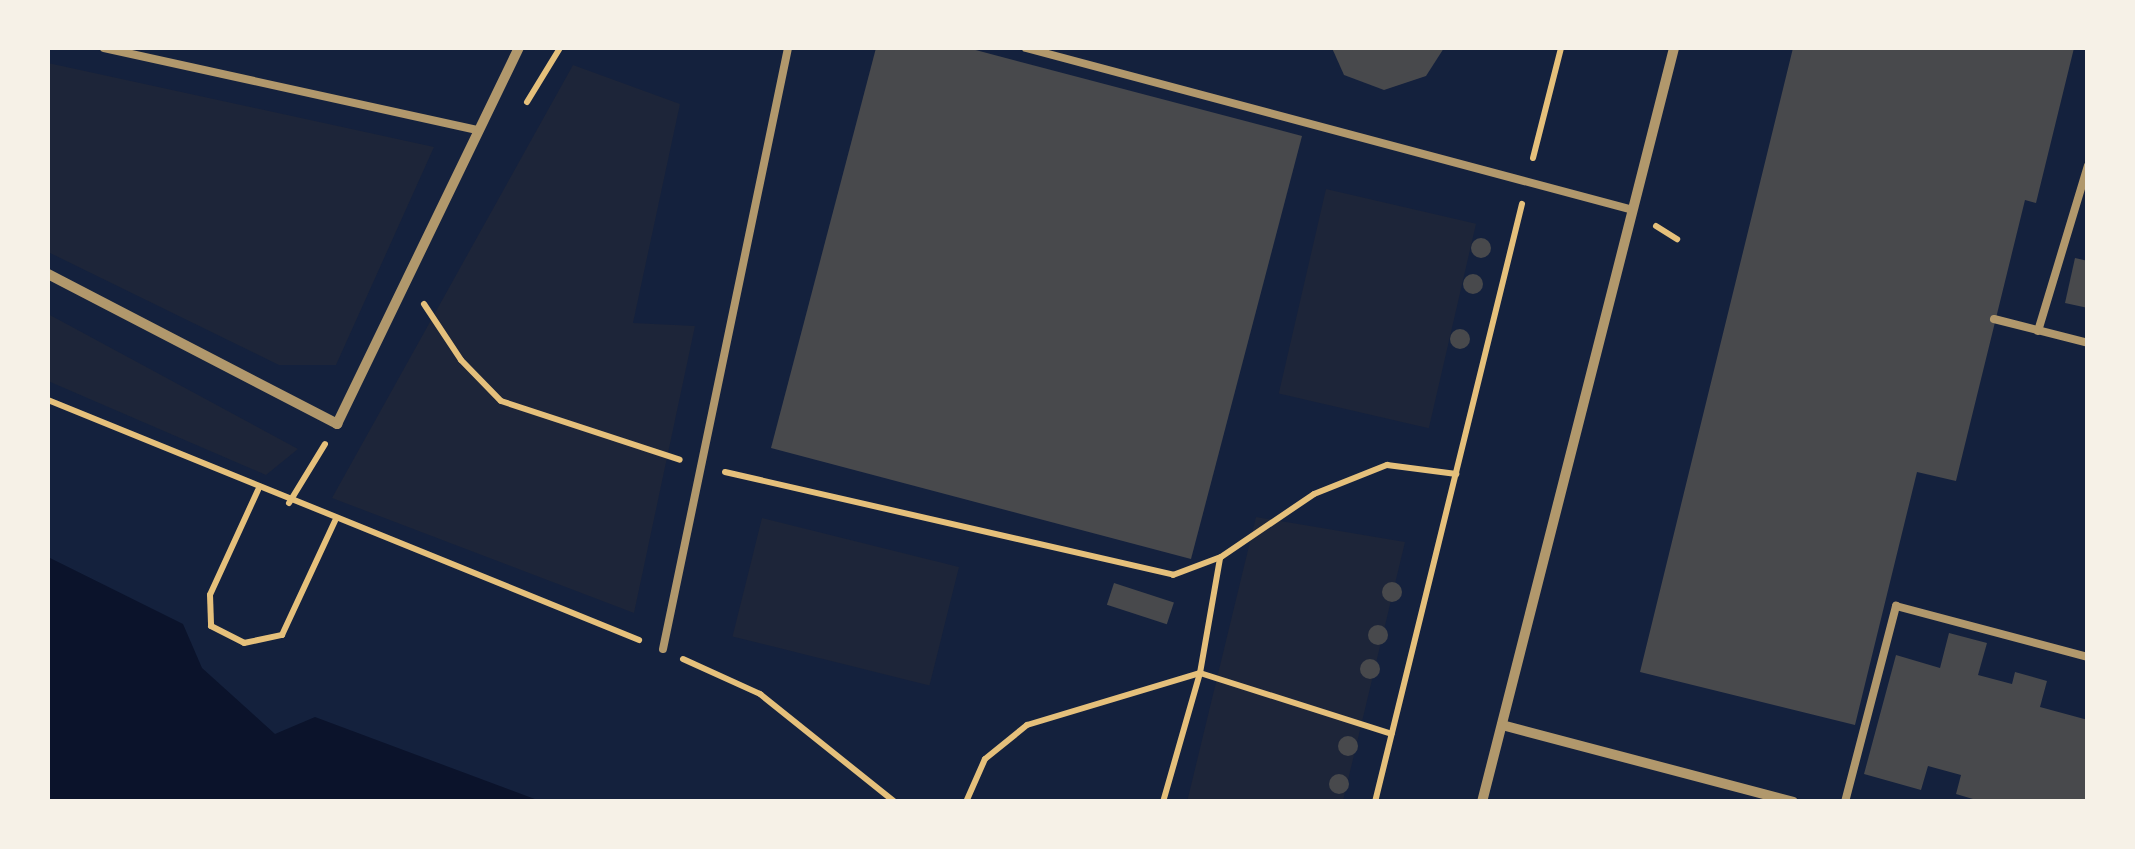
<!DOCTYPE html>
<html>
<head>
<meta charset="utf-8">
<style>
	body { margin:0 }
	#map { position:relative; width:2135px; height:849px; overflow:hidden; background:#14213d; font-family:Rubik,sans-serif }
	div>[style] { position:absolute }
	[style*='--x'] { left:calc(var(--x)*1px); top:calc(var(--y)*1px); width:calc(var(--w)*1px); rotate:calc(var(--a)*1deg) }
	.green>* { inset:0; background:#1d2539; transform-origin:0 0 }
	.water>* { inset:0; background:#0b132b }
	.building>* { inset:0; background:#48494c; transform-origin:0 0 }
	.round { border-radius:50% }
	.path>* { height:6px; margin:-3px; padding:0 3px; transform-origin:3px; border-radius:3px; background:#e5c07b }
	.service>* { height:8px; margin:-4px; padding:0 4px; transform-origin:4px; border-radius:4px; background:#b1986c }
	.minor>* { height:10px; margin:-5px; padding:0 5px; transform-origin:5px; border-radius:5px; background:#b1986c }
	span { translate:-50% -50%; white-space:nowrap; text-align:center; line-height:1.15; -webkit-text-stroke:9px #f6f1e7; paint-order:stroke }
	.frame { position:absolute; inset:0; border:50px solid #f6f1e7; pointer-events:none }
</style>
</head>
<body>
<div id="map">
	<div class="green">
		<i style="clip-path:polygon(48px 63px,434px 147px,336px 365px,279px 365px,48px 252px)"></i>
		<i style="clip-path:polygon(573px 65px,680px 104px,633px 323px,695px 326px,634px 613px,332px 498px)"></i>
		<i style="left:1326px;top:189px;width:154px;height:210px;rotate:13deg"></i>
		<i style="clip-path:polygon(48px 314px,298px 449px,266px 475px,48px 381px)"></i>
		<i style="clip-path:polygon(1256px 517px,1405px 542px,1343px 801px,1187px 802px)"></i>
		<i style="left:762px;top:518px;width:203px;height:122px;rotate:14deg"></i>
	</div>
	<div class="water">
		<i style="clip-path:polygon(48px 557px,183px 624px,202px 668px,275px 734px,315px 717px,540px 801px,48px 801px)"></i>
	</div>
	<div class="building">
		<i style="clip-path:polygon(876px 48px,968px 48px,1302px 136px,1191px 559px,771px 448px)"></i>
		<i style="clip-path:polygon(1332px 48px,1444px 48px,1426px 76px,1384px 90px,1344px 75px)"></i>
		<i style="clip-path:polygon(1793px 48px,2074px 48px,2036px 203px,2025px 200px,1956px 481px,1917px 472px,1855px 725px,1640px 672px)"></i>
		<i class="round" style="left:1471px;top:238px;width:20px;height:20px"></i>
		<i style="clip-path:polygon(2075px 258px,2088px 261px,2088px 308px,2065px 303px)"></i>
		<i class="round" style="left:1463px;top:274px;width:20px;height:20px"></i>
		<i class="round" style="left:1450px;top:329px;width:20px;height:20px"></i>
		<i class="round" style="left:1382px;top:582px;width:20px;height:20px"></i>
		<i style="left:1114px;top:583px;width:63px;height:23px;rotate:18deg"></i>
		<i class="round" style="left:1368px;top:625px;width:20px;height:20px"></i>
		<i style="clip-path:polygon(1949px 633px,1987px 643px,1978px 675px,2012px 684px,2015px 672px,2047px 681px,2040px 707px,2088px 720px,2088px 802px,1983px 802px,1956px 794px,1961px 775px,1928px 766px,1921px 790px,1864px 774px,1896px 655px,1940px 668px)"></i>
		<i class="round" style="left:1360px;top:659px;width:20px;height:20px"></i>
		<i class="round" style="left:1338px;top:736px;width:20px;height:20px"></i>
		<i class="round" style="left:1329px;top:774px;width:20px;height:20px"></i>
	</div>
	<div class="path">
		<i style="--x:527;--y:102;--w:63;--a:-58.6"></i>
		<i style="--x:1533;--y:158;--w:114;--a:-75.7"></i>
		<i style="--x:1656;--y:226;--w:25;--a:32"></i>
		<i style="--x:424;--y:304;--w:67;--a:56.5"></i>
		<i style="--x:461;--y:360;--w:57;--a:45.7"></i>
		<i style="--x:501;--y:401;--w:188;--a:18.2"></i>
		<i style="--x:48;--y:400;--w:638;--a:22.1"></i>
		<i style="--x:725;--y:472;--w:460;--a:12.9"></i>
		<i style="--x:1173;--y:575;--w:51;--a:-20.6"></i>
		<i style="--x:1221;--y:557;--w:112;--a:-34.1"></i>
		<i style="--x:1314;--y:494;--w:79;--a:-21.7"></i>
		<i style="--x:1387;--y:465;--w:70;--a:7.4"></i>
		<i style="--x:258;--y:490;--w:115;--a:114.6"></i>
		<i style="--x:210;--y:595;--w:31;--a:88"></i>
		<i style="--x:211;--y:626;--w:37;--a:27"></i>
		<i style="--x:244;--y:643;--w:39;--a:-12"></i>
		<i style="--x:282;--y:635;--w:126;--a:-65.1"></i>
		<i style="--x:289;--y:503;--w:69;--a:-58.6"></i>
		<i style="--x:683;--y:659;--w:85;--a:24.4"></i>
		<i style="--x:760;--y:694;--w:173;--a:38.7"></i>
		<i style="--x:966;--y:802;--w:47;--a:-66.2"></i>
		<i style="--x:985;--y:759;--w:54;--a:-39"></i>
		<i style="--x:1027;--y:725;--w:181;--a:-16.7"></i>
		<i style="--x:1200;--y:673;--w:201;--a:17.6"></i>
		<i style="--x:1163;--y:802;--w:134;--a:-74"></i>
		<i style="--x:1200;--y:673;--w:117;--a:-80.1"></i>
		<i style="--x:1375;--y:802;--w:616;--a:-76.19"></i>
	</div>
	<div class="service">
		<i style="--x:104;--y:48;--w:382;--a:12.4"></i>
		<i style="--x:1026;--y:48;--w:624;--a:14.95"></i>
		<i style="--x:1994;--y:319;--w:97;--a:14.3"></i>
		<i style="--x:2038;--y:331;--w:173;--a:-73.2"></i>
		<i style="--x:663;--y:649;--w:614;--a:-78.25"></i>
		<i style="--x:1845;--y:802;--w:203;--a:-75.4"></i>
		<i style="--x:1896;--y:606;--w:199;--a:14.9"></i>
	</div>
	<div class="minor">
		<i style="--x:48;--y:274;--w:326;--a:27.4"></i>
		<i style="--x:337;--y:424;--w:418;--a:-64.2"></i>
		<i style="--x:1502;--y:725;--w:301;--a:14.8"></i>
		<i style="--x:1482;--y:802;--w:778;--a:-75.71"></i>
	</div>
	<div class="frame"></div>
</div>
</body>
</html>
